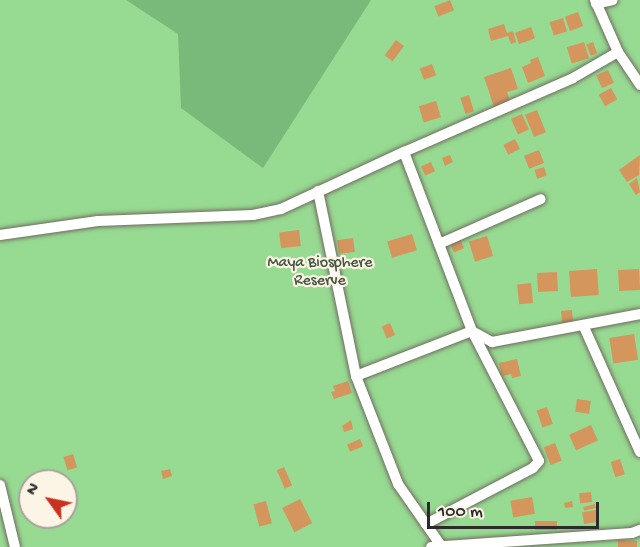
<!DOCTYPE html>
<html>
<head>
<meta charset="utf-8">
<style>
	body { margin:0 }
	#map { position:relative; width:640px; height:547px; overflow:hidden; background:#f2e5c9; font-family:"Gochi Hand",sans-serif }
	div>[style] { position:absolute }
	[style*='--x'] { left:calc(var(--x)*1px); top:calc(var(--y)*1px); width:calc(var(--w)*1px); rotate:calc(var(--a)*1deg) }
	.green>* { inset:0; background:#97da91 }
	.forest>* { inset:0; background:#79ba7b }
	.building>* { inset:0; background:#d5965d; transform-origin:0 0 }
	.roads { filter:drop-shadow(0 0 2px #716c62) drop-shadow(0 0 2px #716c62) }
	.minor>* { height:10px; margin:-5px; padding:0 5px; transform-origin:5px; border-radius:5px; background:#fff }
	span { translate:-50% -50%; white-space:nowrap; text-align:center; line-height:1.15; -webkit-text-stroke:4.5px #fcf5e5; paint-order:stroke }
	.park-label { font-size:16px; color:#465744 }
	.north { position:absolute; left:18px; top:469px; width:60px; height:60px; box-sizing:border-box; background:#fcf5e5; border:2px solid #a8a49b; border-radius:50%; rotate:303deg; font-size:16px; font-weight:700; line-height:24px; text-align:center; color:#2b2b2b }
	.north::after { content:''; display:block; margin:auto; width:21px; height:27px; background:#c8321e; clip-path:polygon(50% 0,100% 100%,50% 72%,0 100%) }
	.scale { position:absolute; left:427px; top:502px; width:172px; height:27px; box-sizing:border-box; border:3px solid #2b2b2b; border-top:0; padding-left:8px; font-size:18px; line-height:21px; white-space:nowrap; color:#2b2b2b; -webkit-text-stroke:4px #fcf5e5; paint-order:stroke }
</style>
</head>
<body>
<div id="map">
	<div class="green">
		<i style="clip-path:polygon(evenodd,0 0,640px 0,640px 547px,0 547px,0 0,30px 481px,66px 481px,66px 517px,30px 517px,30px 481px)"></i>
	</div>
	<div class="forest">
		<i style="clip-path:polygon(126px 0,371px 0,263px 168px,181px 108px,178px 34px)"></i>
	</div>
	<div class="building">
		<i style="left:450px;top:0;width:11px;height:17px;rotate:68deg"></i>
		<i style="left:578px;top:12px;width:15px;height:14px;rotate:70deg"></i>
		<i style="left:563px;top:18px;width:14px;height:14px;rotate:73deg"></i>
		<i style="clip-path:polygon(504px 24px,507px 33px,513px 31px,516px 42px,511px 44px,508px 36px,491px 41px,488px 29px)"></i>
		<i style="left:531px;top:27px;width:12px;height:17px;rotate:70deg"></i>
		<i style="left:396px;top:40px;width:10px;height:19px;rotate:37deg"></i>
		<i style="left:584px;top:42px;width:17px;height:18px;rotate:73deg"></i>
		<i style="left:593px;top:42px;width:12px;height:7px;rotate:70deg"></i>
		<i style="clip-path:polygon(538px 57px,545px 76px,528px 83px,522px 67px,531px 63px,530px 60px)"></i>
		<i style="left:432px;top:64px;width:12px;height:13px;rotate:70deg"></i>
		<i style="clip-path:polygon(511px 68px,518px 89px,507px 92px,510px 101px,494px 107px,484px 77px)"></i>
		<i style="left:608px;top:70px;width:14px;height:13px;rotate:65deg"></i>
		<i style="left:611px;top:88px;width:13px;height:14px;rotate:61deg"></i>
		<i style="left:469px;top:95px;width:17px;height:9px;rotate:73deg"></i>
		<i style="left:436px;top:101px;width:17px;height:18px;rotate:73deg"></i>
		<i style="left:537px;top:110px;width:24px;height:13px;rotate:68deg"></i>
		<i style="left:522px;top:114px;width:17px;height:12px;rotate:66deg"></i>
		<i style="left:515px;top:139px;width:11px;height:13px;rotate:63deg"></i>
		<i style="left:539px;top:150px;width:14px;height:16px;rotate:69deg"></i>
		<i style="clip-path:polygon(450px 155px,453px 162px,445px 166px,442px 158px)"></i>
		<i style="clip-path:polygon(640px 155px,639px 175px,627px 182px,619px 170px)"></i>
		<i style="left:431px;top:162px;width:10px;height:11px;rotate:66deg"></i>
		<i style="left:544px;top:167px;width:9px;height:10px;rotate:72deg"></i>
		<i style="clip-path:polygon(637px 178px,640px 192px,636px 195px,629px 184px)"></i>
		<i style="left:299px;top:230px;width:16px;height:20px;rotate:83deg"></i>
		<i style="left:412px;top:234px;width:17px;height:26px;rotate:73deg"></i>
		<i style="left:487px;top:236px;width:21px;height:19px;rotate:73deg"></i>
		<i style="left:353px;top:238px;width:14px;height:16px;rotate:82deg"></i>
		<i style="left:460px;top:239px;width:10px;height:11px;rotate:66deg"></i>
		<i style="left:597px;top:269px;width:26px;height:28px;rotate:86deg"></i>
		<i style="left:639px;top:269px;width:21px;height:21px;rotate:87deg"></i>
		<i style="left:557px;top:272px;width:19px;height:20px;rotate:87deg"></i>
		<i style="left:531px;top:283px;width:20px;height:14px;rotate:84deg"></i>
		<i style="left:572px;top:310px;width:12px;height:11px;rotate:85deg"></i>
		<i style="left:390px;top:323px;width:13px;height:9px;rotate:67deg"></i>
		<i style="left:634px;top:334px;width:26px;height:25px;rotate:81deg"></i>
		<i style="clip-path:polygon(517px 359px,521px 376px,512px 378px,511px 374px,502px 376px,499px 363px)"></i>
		<i style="clip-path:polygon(348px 381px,352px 393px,334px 399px,331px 392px,335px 391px,333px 386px)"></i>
		<i style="left:577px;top:399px;width:14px;height:13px;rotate:8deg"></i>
		<i style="left:547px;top:407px;width:18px;height:11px;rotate:71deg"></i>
		<i style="clip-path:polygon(351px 420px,353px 429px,344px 432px,342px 426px)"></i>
		<i style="left:591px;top:425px;width:17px;height:24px;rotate:66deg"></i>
		<i style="left:360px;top:439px;width:8px;height:14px;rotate:67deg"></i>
		<i style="left:555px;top:443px;width:19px;height:12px;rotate:69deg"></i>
		<i style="left:73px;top:454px;width:14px;height:10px;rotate:73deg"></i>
		<i style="left:620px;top:459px;width:16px;height:10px;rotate:72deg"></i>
		<i style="left:284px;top:467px;width:20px;height:8px;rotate:66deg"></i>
		<i style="clip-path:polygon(170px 469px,172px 476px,163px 479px,161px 471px)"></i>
		<i style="left:591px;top:492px;width:10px;height:12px;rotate:84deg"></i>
		<i style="left:532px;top:497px;width:17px;height:22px;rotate:80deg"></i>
		<i style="left:300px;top:499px;width:27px;height:20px;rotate:63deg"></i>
		<i style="left:266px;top:501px;width:23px;height:13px;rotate:75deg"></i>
		<i style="clip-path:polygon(572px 501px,573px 507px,565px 508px,564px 503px)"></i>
		<i style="left:595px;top:504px;width:4px;height:12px;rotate:76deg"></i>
		<i style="left:596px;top:510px;width:12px;height:14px;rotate:81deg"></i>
		<i style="left:535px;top:521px;width:22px;height:9px"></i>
		<i style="clip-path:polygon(618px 540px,637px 541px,637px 547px,618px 547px)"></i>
	</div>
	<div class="roads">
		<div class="minor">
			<i style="--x:595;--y:0;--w:57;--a:66.1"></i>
			<i style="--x:618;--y:52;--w:40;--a:56"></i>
			<i style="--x:596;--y:4;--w:17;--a:-13"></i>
			<i style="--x:404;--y:152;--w:191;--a:69.2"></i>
			<i style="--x:472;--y:331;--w:146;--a:62.7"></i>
			<i style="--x:539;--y:461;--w:9;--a:131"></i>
			<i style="--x:533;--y:468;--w:121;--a:152.4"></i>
			<i style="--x:318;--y:191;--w:189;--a:78.4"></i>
			<i style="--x:356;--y:376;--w:116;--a:68.7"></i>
			<i style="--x:398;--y:484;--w:77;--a:55.1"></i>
			<i style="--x:0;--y:235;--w:99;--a:-8.1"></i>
			<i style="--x:98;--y:221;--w:155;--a:-2.2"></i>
			<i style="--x:253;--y:215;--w:29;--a:-12"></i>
			<i style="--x:281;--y:209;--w:136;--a:-24.9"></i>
			<i style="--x:404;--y:152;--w:184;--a:-23.6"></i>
			<i style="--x:573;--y:78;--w:52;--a:-30"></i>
			<i style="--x:439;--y:244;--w:111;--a:-23.8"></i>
			<i style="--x:584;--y:327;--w:137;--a:65.9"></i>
			<i style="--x:356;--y:376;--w:124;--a:-21.2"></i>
			<i style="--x:472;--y:331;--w:23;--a:29"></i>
			<i style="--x:492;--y:342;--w:151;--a:-10.7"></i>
			<i style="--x:0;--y:485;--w:64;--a:76.4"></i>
			<i style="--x:431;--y:547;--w:201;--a:-4"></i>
			<i style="--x:632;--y:533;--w:9;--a:-21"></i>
		</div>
	</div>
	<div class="park-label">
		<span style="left:320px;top:273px">Maya Biosphere<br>Reserve</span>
	</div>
	<div class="north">N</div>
	<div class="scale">100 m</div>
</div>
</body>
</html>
